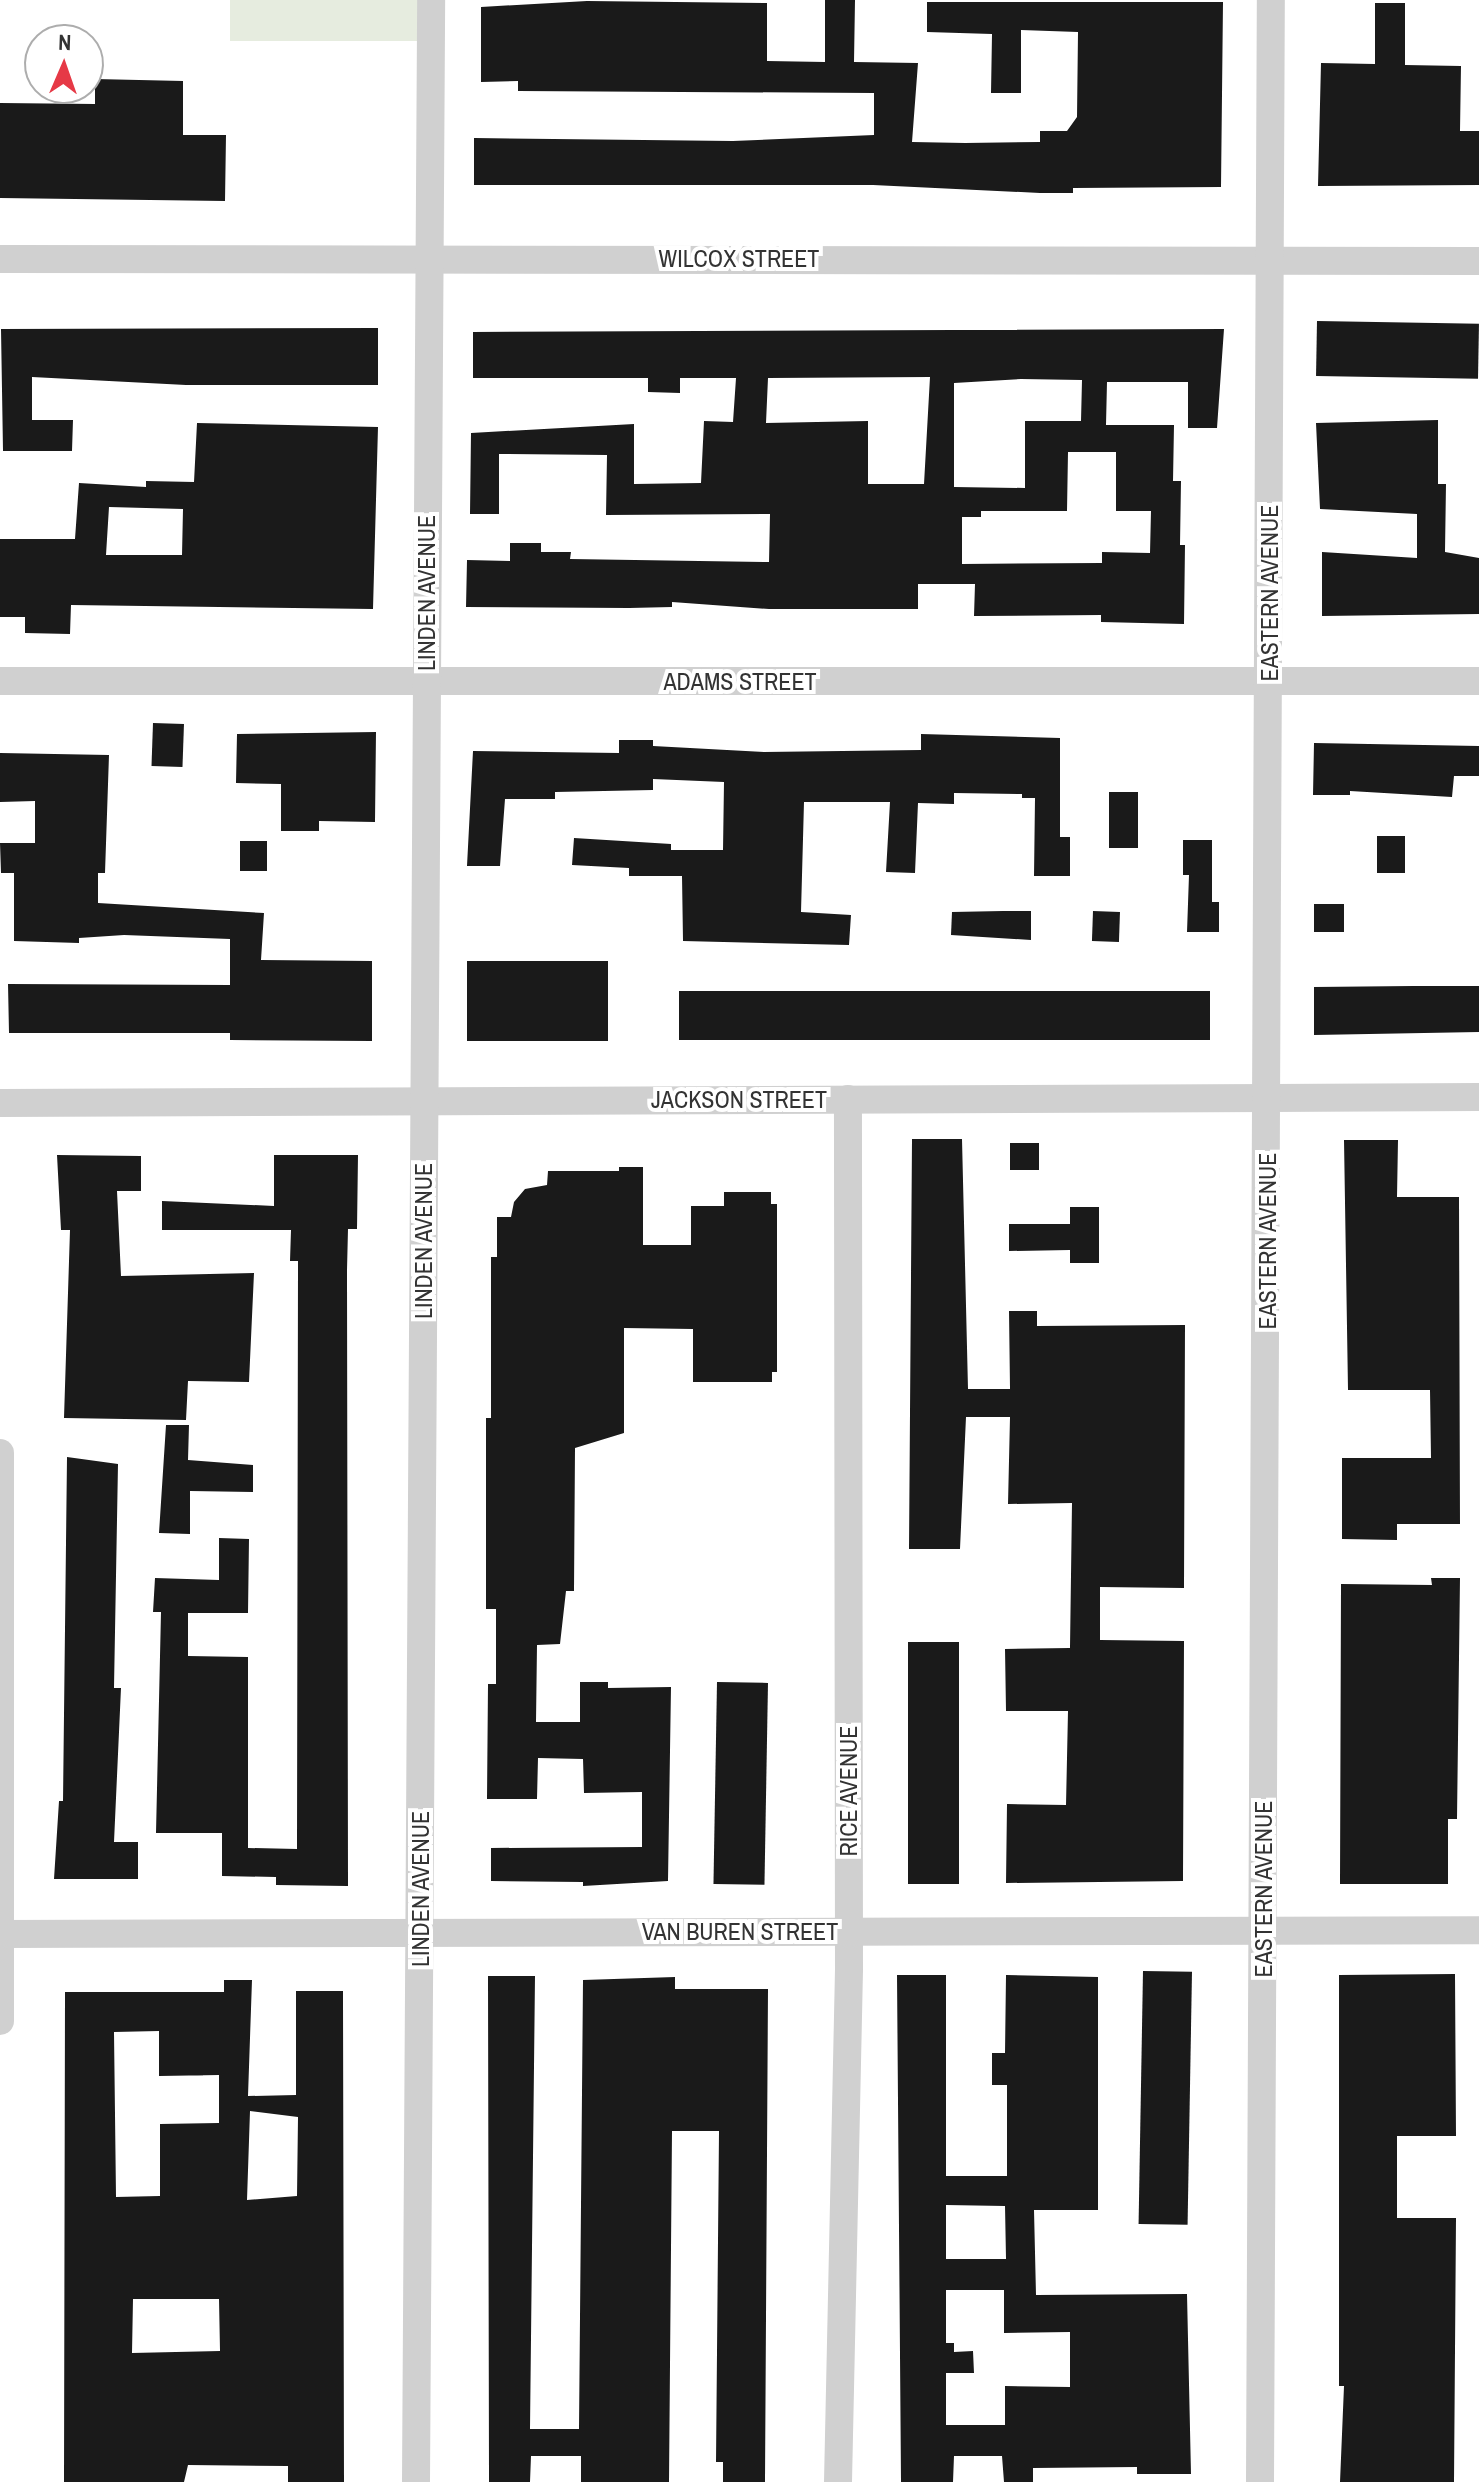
<!DOCTYPE html>
<html>
<head>
<meta charset="utf-8">
<style>
	body { margin:0 }
	#map { position:relative; width:1479px; height:2482px; overflow:hidden; background:#fff; font-family:"Archivo Narrow",sans-serif }
	div>[style] { position:absolute }
	[style*='--x'] { left:calc(var(--x)*1px); top:calc(var(--y)*1px); width:calc(var(--w)*1px); rotate:calc(var(--a)*1deg) }
	.green>* { inset:0; background:#e6ecdf; transform-origin:0 0 }
	.building>* { inset:0; background:#1a1a1a; transform-origin:0 0 }
	.minor>* { height:28px; margin:-14px; padding:0 14px; transform-origin:14px; border-radius:14px; background:#d0d0d0 }
	span { translate:-50% -50%; white-space:nowrap; text-align:center; line-height:1.15; -webkit-text-stroke:8px #fff; paint-order:stroke }
	.street-label { font-size:24px; color:#333 }
	.north { position:absolute; left:24px; top:24px; width:80px; height:80px; box-sizing:border-box; background:#fff; border:2px solid #adadad; border-radius:50%; rotate:2deg; font-size:22px; font-weight:700; line-height:32px; text-align:center; color:#333 }
	.north::after { content:''; display:block; margin:auto; width:28px; height:36px; background:#e63946; clip-path:polygon(50% 0,100% 100%,50% 72%,0 100%) }
</style>
</head>
<body>
<div id="map">
	<div class="green">
		<i style="left:230px;top:0;width:197px;height:41px"></i>
	</div>
	<div class="building">
		<i style="clip-path:polygon(825px 0,855px 0,854px 62px,918px 63px,912px 142px,965px 143px,1040px 142px,1040px 131px,1067px 131px,1077px 117px,1078px 32px,1021px 30px,1021px 93px,991px 93px,992px 34px,927px 32px,927px 2px,1223px 2px,1221px 187px,1073px 188px,1073px 193px,1040px 193px,873px 185px,474px 185px,474px 138px,733px 141px,874px 135px,874px 93px,518px 91px,518px 81px,481px 82px,481px 7px,587px 1px,767px 3px,767px 61px,825px 62px)"></i>
		<i style="clip-path:polygon(1375px 3px,1405px 3px,1405px 65px,1461px 66px,1460px 131px,1479px 131px,1479px 185px,1318px 186px,1321px 63px,1375px 64px)"></i>
		<i style="clip-path:polygon(95px 79px,183px 81px,183px 135px,226px 135px,225px 201px,0 198px,0 103px,95px 104px)"></i>
		<i style="left:1317px;top:321px;width:162px;height:55px;rotate:1deg"></i>
		<i style="clip-path:polygon(378px 328px,378px 385px,186px 385px,32px 377px,32px 420px,73px 420px,72px 451px,3px 451px,1px 329px)"></i>
		<i style="clip-path:polygon(evenodd,1224px 329px,1217px 428px,1188px 428px,1188px 382px,1107px 382px,1106px 425px,1174px 425px,1173px 481px,1181px 481px,1180px 545px,1185px 545px,1184px 624px,1101px 622px,1101px 615px,974px 616px,975px 584px,918px 584px,918px 609px,769px 609px,672px 602px,672px 607px,629px 608px,466px 607px,467px 560px,510px 561px,510px 543px,541px 543px,541px 552px,571px 552px,570px 559px,769px 562px,770px 514px,606px 515px,607px 455px,499px 454px,499px 514px,470px 514px,471px 433px,634px 424px,634px 484px,701px 483px,704px 421px,733px 422px,736px 378px,680px 378px,680px 393px,648px 392px,648px 378px,473px 378px,473px 332px,1224px 329px,930px 377px,924px 484px,868px 484px,868px 421px,766px 423px,768px 378px,930px 377px,1224px 329px,1021px 379px,1082px 380px,1081px 421px,1025px 421px,1025px 488px,954px 487px,954px 383px,1021px 379px,1224px 329px,1068px 452px,1116px 452px,1116px 511px,1151px 511px,1150px 553px,1102px 552px,1102px 563px,962px 564px,962px 517px,981px 517px,981px 511px,1067px 511px,1068px 452px)"></i>
		<i style="clip-path:polygon(1438px 420px,1438px 484px,1446px 484px,1445px 552px,1479px 558px,1479px 614px,1322px 616px,1322px 552px,1417px 558px,1417px 514px,1320px 509px,1316px 423px)"></i>
		<i style="clip-path:polygon(evenodd,197px 423px,378px 427px,373px 609px,71px 605px,70px 634px,25px 633px,25px 617px,0 617px,0 539px,75px 539px,79px 483px,146px 487px,146px 481px,194px 482px,197px 423px,109px 507px,183px 509px,182px 555px,106px 555px,109px 507px)"></i>
		<i style="left:153px;top:723px;width:31px;height:43px;rotate:2deg"></i>
		<i style="clip-path:polygon(376px 732px,375px 822px,319px 821px,319px 831px,281px 831px,281px 784px,236px 783px,237px 734px)"></i>
		<i style="clip-path:polygon(921px 734px,1060px 738px,1060px 837px,1070px 837px,1070px 876px,1034px 876px,1035px 798px,1022px 798px,1022px 794px,954px 793px,954px 804px,918px 803px,915px 873px,886px 872px,890px 802px,804px 802px,801px 912px,851px 915px,849px 945px,683px 941px,682px 876px,629px 876px,629px 868px,572px 865px,574px 838px,671px 844px,671px 850px,723px 850px,724px 782px,653px 779px,653px 790px,555px 792px,555px 799px,505px 799px,500px 866px,467px 866px,473px 751px,619px 753px,619px 740px,653px 740px,653px 746px,764px 752px,921px 750px)"></i>
		<i style="clip-path:polygon(1314px 743px,1479px 746px,1479px 776px,1454px 776px,1452px 797px,1350px 791px,1350px 795px,1313px 795px)"></i>
		<i style="clip-path:polygon(0 753px,109px 755px,105px 873px,98px 873px,98px 903px,264px 913px,261px 960px,372px 961px,372px 1041px,230px 1040px,230px 1033px,9px 1033px,8px 984px,230px 985px,230px 939px,124px 935px,79px 938px,79px 943px,14px 941px,14px 873px,1px 873px,0 843px,35px 843px,35px 801px,0 802px)"></i>
		<i style="left:1109px;top:792px;width:29px;height:56px"></i>
		<i style="left:1377px;top:836px;width:28px;height:37px"></i>
		<i style="clip-path:polygon(1183px 840px,1212px 840px,1212px 902px,1219px 902px,1219px 932px,1187px 932px,1189px 875px,1183px 875px)"></i>
		<i style="left:240px;top:841px;width:27px;height:30px"></i>
		<i style="left:1314px;top:904px;width:30px;height:28px"></i>
		<i style="clip-path:polygon(1003px 911px,1031px 911px,1031px 940px,951px 935px,952px 912px)"></i>
		<i style="left:1093px;top:911px;width:27px;height:30px;rotate:2deg"></i>
		<i style="left:467px;top:961px;width:141px;height:80px"></i>
		<i style="clip-path:polygon(1413px 986px,1479px 986px,1479px 1032px,1314px 1035px,1314px 987px)"></i>
		<i style="left:679px;top:991px;width:531px;height:49px"></i>
		<i style="clip-path:polygon(912px 1139px,962px 1139px,968px 1389px,1010px 1389px,1009px 1311px,1037px 1311px,1037px 1326px,1185px 1325px,1184px 1588px,1100px 1587px,1100px 1640px,1184px 1641px,1183px 1881px,1006px 1883px,1007px 1804px,1066px 1805px,1068px 1711px,1006px 1711px,1005px 1649px,1070px 1648px,1072px 1503px,1008px 1504px,1010px 1417px,966px 1417px,960px 1549px,909px 1549px)"></i>
		<i style="clip-path:polygon(1344px 1140px,1398px 1140px,1397px 1197px,1459px 1197px,1460px 1524px,1397px 1524px,1397px 1540px,1342px 1539px,1342px 1458px,1431px 1458px,1430px 1390px,1348px 1390px)"></i>
		<i style="left:1010px;top:1143px;width:29px;height:27px"></i>
		<i style="clip-path:polygon(57px 1155px,141px 1156px,141px 1191px,117px 1191px,121px 1276px,254px 1273px,249px 1382px,188px 1381px,186px 1420px,64px 1418px,70px 1230px,61px 1230px)"></i>
		<i style="clip-path:polygon(274px 1155px,358px 1155px,357px 1229px,348px 1229px,347px 1270px,348px 1886px,276px 1885px,276px 1877px,222px 1876px,222px 1833px,156px 1833px,161px 1612px,153px 1612px,155px 1578px,219px 1580px,219px 1538px,249px 1539px,248px 1613px,188px 1613px,188px 1656px,248px 1657px,248px 1848px,297px 1849px,298px 1261px,290px 1261px,291px 1230px,162px 1230px,162px 1201px,274px 1206px)"></i>
		<i style="clip-path:polygon(619px 1167px,643px 1167px,643px 1245px,691px 1245px,691px 1206px,724px 1206px,724px 1192px,771px 1192px,771px 1204px,777px 1204px,777px 1372px,772px 1372px,772px 1382px,693px 1382px,693px 1329px,624px 1328px,624px 1433px,575px 1448px,574px 1591px,566px 1591px,560px 1644px,537px 1645px,536px 1722px,580px 1722px,580px 1682px,608px 1682px,608px 1688px,671px 1687px,668px 1881px,583px 1886px,583px 1882px,491px 1881px,491px 1848px,642px 1847px,642px 1792px,584px 1793px,583px 1759px,538px 1758px,537px 1799px,487px 1799px,488px 1684px,496px 1684px,496px 1609px,486px 1609px,486px 1418px,491px 1418px,491px 1257px,497px 1257px,497px 1217px,511px 1217px,514px 1202px,525px 1189px,547px 1185px,548px 1171px,619px 1171px)"></i>
		<i style="clip-path:polygon(1070px 1207px,1099px 1207px,1099px 1263px,1070px 1263px,1070px 1250px,1009px 1251px,1009px 1224px,1070px 1224px)"></i>
		<i style="clip-path:polygon(166px 1425px,189px 1425px,188px 1460px,253px 1465px,253px 1492px,190px 1491px,190px 1534px,159px 1533px)"></i>
		<i style="clip-path:polygon(67px 1457px,118px 1464px,114px 1688px,121px 1688px,114px 1842px,138px 1842px,138px 1879px,54px 1879px,59px 1801px,63px 1801px)"></i>
		<i style="clip-path:polygon(1431px 1578px,1460px 1578px,1457px 1819px,1448px 1819px,1448px 1884px,1340px 1884px,1341px 1584px,1432px 1585px)"></i>
		<i style="left:908px;top:1642px;width:51px;height:242px"></i>
		<i style="left:717px;top:1682px;width:51px;height:202px;rotate:1deg"></i>
		<i style="left:1143px;top:1971px;width:49px;height:253px;rotate:1deg"></i>
		<i style="clip-path:polygon(1455px 1974px,1456px 2136px,1397px 2136px,1397px 2218px,1456px 2218px,1454px 2482px,1340px 2482px,1344px 2386px,1339px 2386px,1339px 1975px)"></i>
		<i style="clip-path:polygon(evenodd,897px 1975px,946px 1975px,946px 2176px,1007px 2176px,1007px 2085px,992px 2085px,992px 2053px,1005px 2053px,1006px 1975px,1098px 1977px,1098px 2210px,1034px 2210px,1036px 2295px,1187px 2294px,1191px 2474px,1137px 2474px,1137px 2467px,1033px 2468px,1033px 2482px,1004px 2482px,1002px 2456px,954px 2456px,953px 2482px,901px 2482px,897px 1975px,946px 2205px,1005px 2206px,1006px 2259px,946px 2259px,946px 2205px,897px 1975px,946px 2290px,1004px 2290px,1004px 2333px,1070px 2332px,1070px 2387px,1005px 2386px,1005px 2425px,946px 2425px,946px 2373px,974px 2373px,973px 2351px,954px 2352px,954px 2343px,946px 2343px,946px 2290px)"></i>
		<i style="clip-path:polygon(488px 1976px,535px 1976px,530px 2429px,579px 2429px,583px 1980px,675px 1977px,675px 1989px,768px 1989px,765px 2482px,723px 2482px,723px 2462px,716px 2462px,719px 2131px,672px 2131px,669px 2482px,581px 2482px,581px 2456px,531px 2456px,530px 2482px,489px 2482px)"></i>
		<i style="clip-path:polygon(evenodd,224px 1980px,252px 1980px,248px 2096px,296px 2095px,296px 1991px,343px 1991px,344px 2482px,288px 2482px,288px 2466px,188px 2465px,184px 2482px,64px 2482px,65px 1992px,224px 1992px,224px 1980px,159px 2031px,159px 2076px,219px 2075px,219px 2123px,160px 2124px,160px 2196px,116px 2197px,114px 2032px,159px 2031px,224px 1980px,250px 2111px,298px 2117px,297px 2196px,247px 2200px,250px 2111px,224px 1980px,133px 2299px,219px 2299px,220px 2351px,132px 2353px,133px 2299px)"></i>
	</div>
	<div class="minor">
		<i style="--x:0;--y:259;--w:1479;--a:0.08"></i>
		<i style="--x:0;--y:681;--w:1479;--a:0"></i>
		<i style="--x:0;--y:1103;--w:1479;--a:-0.23"></i>
		<i style="--x:0;--y:1453;--w:568;--a:90"></i>
		<i style="--x:0;--y:1934;--w:1479;--a:-0.15"></i>
		<i style="--x:416;--y:2482;--w:2482;--a:-89.65"></i>
		<i style="--x:838;--y:2482;--w:514;--a:-88.77"></i>
		<i style="--x:849;--y:1968;--w:869;--a:-90.07"></i>
		<i style="--x:1260;--y:2482;--w:2482;--a:-89.75"></i>
	</div>
	<div class="street-label">
		<span style="left:739px;top:259px">WILCOX STREET</span>
		<span style="left:427px;top:593px;rotate:-90deg">LINDEN AVENUE</span>
		<span style="left:1270px;top:593px;rotate:-90deg">EASTERN AVENUE</span>
		<span style="left:740px;top:682px">ADAMS STREET</span>
		<span style="left:739px;top:1100px">JACKSON STREET</span>
		<span style="left:424px;top:1241px;rotate:-90deg">LINDEN AVENUE</span>
		<span style="left:1268px;top:1241px;rotate:-90deg">EASTERN AVENUE</span>
		<span style="left:849px;top:1791px;rotate:-90deg">RICE AVENUE</span>
		<span style="left:421px;top:1889px;rotate:-90deg">LINDEN AVENUE</span>
		<span style="left:1264px;top:1889px;rotate:-90deg">EASTERN AVENUE</span>
		<span style="left:740px;top:1932px">VAN BUREN STREET</span>
	</div>
	<div class="north">N</div>
</div>
</body>
</html>
